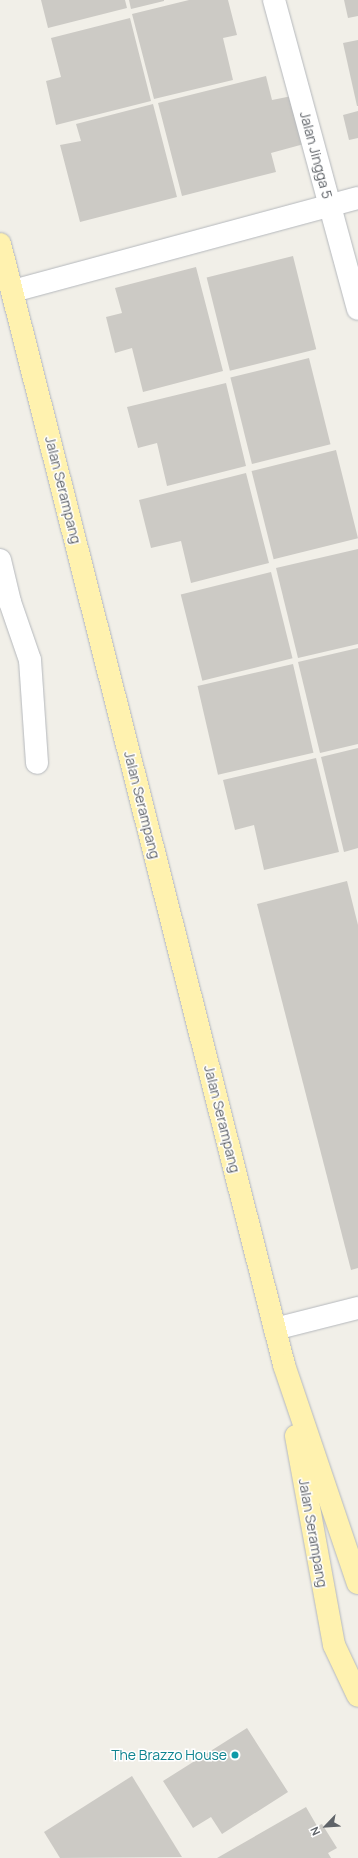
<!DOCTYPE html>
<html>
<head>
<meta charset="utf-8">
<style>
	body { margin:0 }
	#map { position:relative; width:358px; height:1858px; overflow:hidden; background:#f1efe8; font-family:Manrope,sans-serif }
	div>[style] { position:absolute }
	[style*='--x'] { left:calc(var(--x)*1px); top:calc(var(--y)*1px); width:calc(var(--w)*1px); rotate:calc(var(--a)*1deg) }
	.building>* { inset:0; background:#cccac5; transform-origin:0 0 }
	.roads { filter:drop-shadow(0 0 1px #b5b8bc) drop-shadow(0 0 1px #b5b8bc) }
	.minor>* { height:22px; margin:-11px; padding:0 11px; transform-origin:11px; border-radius:11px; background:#fff }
	.major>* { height:22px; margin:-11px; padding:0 11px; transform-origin:11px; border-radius:11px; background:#fff2af }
	.dots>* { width:11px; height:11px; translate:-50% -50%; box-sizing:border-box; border:2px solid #fff; border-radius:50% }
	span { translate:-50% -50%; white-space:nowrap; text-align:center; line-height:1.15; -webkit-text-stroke:3px #fff; paint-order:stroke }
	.street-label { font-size:14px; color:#5f6368 }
	.culture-label { font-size:14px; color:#0d838f }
	.right { translate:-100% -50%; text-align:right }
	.north { position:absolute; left:306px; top:1806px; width:40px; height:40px; -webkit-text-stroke:3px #fff; paint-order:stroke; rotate:245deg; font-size:11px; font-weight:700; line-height:16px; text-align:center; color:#5f6368 }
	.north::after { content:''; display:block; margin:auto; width:14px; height:18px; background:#5f6368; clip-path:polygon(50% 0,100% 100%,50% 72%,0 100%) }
</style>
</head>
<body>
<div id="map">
	<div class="building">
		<i style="clip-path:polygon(41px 0,125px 0,127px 8px,48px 28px)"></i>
		<i style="clip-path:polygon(129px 0,164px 0,164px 1px,131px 9px)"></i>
		<i style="clip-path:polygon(189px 0,228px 0,237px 35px,223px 38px,233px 80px,154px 99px,132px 14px)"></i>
		<i style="clip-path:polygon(344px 0,358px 0,358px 16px,348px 18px)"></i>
		<i style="clip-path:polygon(130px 18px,151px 101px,56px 125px,46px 81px,61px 77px,51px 38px)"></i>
		<i style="clip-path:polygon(358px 40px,358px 106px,357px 106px,343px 43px)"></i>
		<i style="clip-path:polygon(266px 76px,272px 100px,292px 96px,304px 144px,271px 153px,276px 172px,182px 196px,158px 103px)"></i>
		<i style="clip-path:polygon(153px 104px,177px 197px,80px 222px,60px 145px,81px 141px,76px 124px)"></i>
		<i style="clip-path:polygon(358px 111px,358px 138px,349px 140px,343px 115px)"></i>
		<i style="left:293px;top:256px;width:96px;height:89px;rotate:76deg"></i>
		<i style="clip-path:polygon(196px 267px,223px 371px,143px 392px,132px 348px,115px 353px,106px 317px,122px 313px,115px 288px)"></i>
		<i style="left:309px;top:358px;width:89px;height:81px;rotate:76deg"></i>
		<i style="clip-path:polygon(226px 383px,246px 466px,167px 486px,157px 443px,138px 448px,127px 407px)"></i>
		<i style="left:336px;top:450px;width:91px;height:87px;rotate:76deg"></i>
		<i style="clip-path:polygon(246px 473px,269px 563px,191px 583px,181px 541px,151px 548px,139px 500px)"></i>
		<i style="clip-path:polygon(358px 549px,358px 644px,298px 658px,276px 568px)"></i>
		<i style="left:271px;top:572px;width:89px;height:93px;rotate:76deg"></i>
		<i style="clip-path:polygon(358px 648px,358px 744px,320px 753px,298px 662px)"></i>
		<i style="left:293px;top:664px;width:91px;height:98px;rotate:77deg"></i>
		<i style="clip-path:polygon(358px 748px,358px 848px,344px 852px,321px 757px)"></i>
		<i style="clip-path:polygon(316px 758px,339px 852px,264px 870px,254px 825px,235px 830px,223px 780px)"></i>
		<i style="clip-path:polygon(347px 881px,358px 925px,358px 1268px,351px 1270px,257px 904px)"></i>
		<i style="clip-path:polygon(247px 1728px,288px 1792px,222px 1834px,211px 1817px,193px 1828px,163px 1781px)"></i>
		<i style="clip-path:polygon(132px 1776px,182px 1857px,60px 1858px,44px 1832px)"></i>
		<i style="clip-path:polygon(306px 1807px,317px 1826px,322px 1824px,337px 1848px,328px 1853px,331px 1858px,217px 1858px)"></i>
	</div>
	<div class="roads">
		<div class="minor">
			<i style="--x:274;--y:0;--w:320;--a:74.8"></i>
			<i style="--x:13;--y:291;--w:357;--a:-15.1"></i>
			<i style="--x:0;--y:560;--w:43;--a:76.6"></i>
			<i style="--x:10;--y:602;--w:61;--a:71"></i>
			<i style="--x:30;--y:660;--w:103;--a:86.1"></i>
			<i style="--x:275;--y:1329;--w:86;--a:-14.2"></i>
		</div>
		<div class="major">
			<i style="--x:0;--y:244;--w:1156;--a:75.78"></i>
			<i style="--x:284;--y:1365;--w:230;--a:71.3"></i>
			<i style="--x:296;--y:1436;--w:212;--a:79.7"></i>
			<i style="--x:334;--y:1645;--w:56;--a:64.8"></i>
		</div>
	</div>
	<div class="dots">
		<i style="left:235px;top:1755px;background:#0f9aa8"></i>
	</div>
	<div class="street-label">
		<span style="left:316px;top:155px;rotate:75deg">Jalan Jingga 5</span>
		<span style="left:63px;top:490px;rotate:76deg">Jalan Serampang</span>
		<span style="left:142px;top:805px;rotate:76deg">Jalan Serampang</span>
		<span style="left:222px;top:1119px;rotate:76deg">Jalan Serampang</span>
		<span style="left:313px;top:1533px;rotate:80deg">Jalan Serampang</span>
	</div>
	<div class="culture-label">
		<span class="right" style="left:227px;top:1755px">The Brazzo House</span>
	</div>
	<div class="north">N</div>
</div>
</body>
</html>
